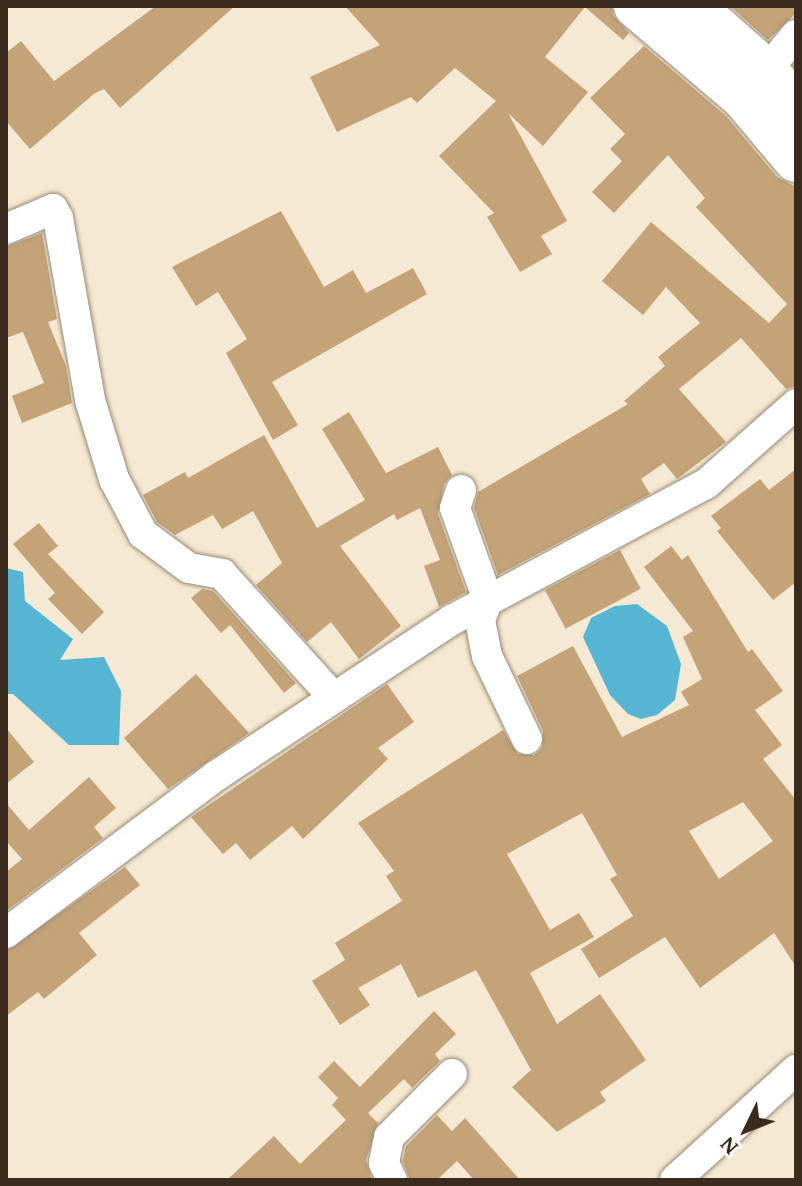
<!DOCTYPE html>
<html>
<head>
<meta charset="utf-8">
<style>
	body { margin:0 }
	#map { position:relative; width:802px; height:1186px; overflow:hidden; background:#f5e9d3; font-family:"Gentium Book Plus",serif }
	div>[style] { position:absolute }
	[style*='--x'] { left:calc(var(--x)*1px); top:calc(var(--y)*1px); width:calc(var(--w)*1px); rotate:calc(var(--a)*1deg) }
	.water>* { inset:0; background:#55b5d3 }
	.building>* { inset:0; background:#c3a377; transform-origin:0 0 }
	.roads { filter:drop-shadow(0 0 2px #988a78) drop-shadow(0 0 2px #988a78) }
	.street>* { height:30px; margin:-15px; padding:0 15px; transform-origin:15px; border-radius:15px; background:#fff }
	.primary>* { height:44px; margin:-22px; padding:0 22px; transform-origin:22px; border-radius:22px; background:#fff }
	span { translate:-50% -50%; white-space:nowrap; text-align:center; line-height:1.15; -webkit-text-stroke:7px #fdfcf7; paint-order:stroke }
	.frame { position:absolute; inset:0; border:8px solid #3b2a1e; pointer-events:none }
	.north { position:absolute; left:706px; top:1090px; width:80px; height:80px; -webkit-text-stroke:6px #fdfcf7; paint-order:stroke; rotate:227deg; font-size:22px; font-weight:700; line-height:32px; text-align:center; color:#3b2a1e }
	.north::after { content:''; display:block; margin:auto; width:28px; height:36px; background:#3b2a1e; clip-path:polygon(50% 0,100% 100%,50% 72%,0 100%) }
</style>
</head>
<body>
<div id="map">
	<div class="water">
		<i style="clip-path:polygon(6px 568px,23px 572px,25px 601px,73px 639px,60px 660px,104px 657px,121px 691px,119px 745px,69px 745px,13px 694px,6px 694px)"></i>
		<i style="clip-path:polygon(637px 604px,667px 626px,681px 664px,675px 700px,657px 715px,641px 719px,628px 714px,610px 695px,583px 637px,591px 618px,615px 606px)"></i>
	</div>
	<div class="building">
		<i style="clip-path:polygon(156px 6px,235px 6px,120px 108px,104px 89px,95px 93px,30px 149px,6px 121px,6px 53px,21px 41px,54px 81px)"></i>
		<i style="clip-path:polygon(345px 6px,612px 6px,613px 15px,629px 33px,623px 40px,585px 7px,545px 57px,588px 92px,543px 146px,508px 113px,567px 221px,541px 236px,552px 254px,520px 272px,487px 217px,494px 213px,439px 156px,496px 101px,455px 68px,417px 103px,411px 97px,337px 132px,310px 77px,380px 45px)"></i>
		<i style="clip-path:polygon(730px 6px,796px 6px,796px 13px,768px 40px)"></i>
		<i style="clip-path:polygon(644px 46px,726px 116px,777px 177px,796px 187px,796px 386px,786px 389px,741px 338px,679px 389px,726px 442px,677px 479px,664px 463px,641px 479px,650px 494px,498px 575px,474px 508px,478px 492px,628px 404px,624px 401px,665px 366px,658px 357px,700px 323px,666px 287px,643px 315px,602px 281px,651px 222px,769px 323px,787px 304px,696px 207px,705px 198px,668px 155px,614px 213px,592px 192px,622px 161px,610px 149px,625px 134px,590px 98px)"></i>
		<i style="clip-path:polygon(281px 211px,324px 287px,353px 270px,366px 293px,413px 268px,427px 294px,272px 382px,298px 425px,273px 440px,226px 353px,247px 339px,218px 292px,196px 306px,172px 267px)"></i>
		<i style="clip-path:polygon(42px 233px,57px 319px,48px 322px,66px 366px,72px 403px,22px 423px,12px 396px,44px 383px,23px 332px,6px 338px,6px 247px)"></i>
		<i style="clip-path:polygon(349px 412px,386px 473px,438px 447px,452px 475px,444px 484px,438px 514px,466px 592px,439px 607px,424px 566px,440px 560px,420px 508px,397px 520px,394px 514px,340px 546px,401px 626px,359px 659px,331px 622px,307px 642px,256px 585px,282px 563px,253px 511px,222px 529px,213px 515px,175px 535px,157px 522px,143px 495px,185px 472px,188px 478px,264px 435px,317px 528px,365px 500px,322px 429px)"></i>
		<i style="clip-path:polygon(796px 469px,796px 582px,773px 600px,717px 531px,721px 528px,711px 516px,760px 479px,769px 490px)"></i>
		<i style="clip-path:polygon(39px 523px,58px 546px,48px 554px,104px 612px,82px 634px,48px 599px,55px 593px,13px 544px)"></i>
		<i style="clip-path:polygon(evenodd,671px 546px,682px 560px,688px 555px,748px 652px,752px 649px,783px 691px,755px 710px,782px 745px,763px 759px,796px 800px,796px 967px,774px 933px,700px 988px,665px 937px,599px 978px,581px 949px,633px 916px,610px 879px,617px 875px,582px 813px,507px 854px,550px 930px,579px 913px,594px 937px,530px 973px,557px 1024px,600px 994px,646px 1060px,600px 1092px,606px 1101px,557px 1132px,512px 1087px,531px 1070px,476px 970px,418px 998px,401px 964px,358px 988px,370px 1005px,340px 1025px,312px 981px,345px 960px,335px 943px,402px 901px,386px 876px,394px 871px,358px 823px,503px 730px,518px 754px,534px 755px,542px 748px,543px 731px,517px 676px,573px 646px,622px 737px,689px 705px,681px 692px,702px 679px,683px 637px,693px 631px,644px 567px,671px 546px,743px 802px,773px 841px,719px 879px,689px 831px,743px 802px)"></i>
		<i style="left:620px;top:550px;width:44px;height:85px;rotate:62deg"></i>
		<i style="clip-path:polygon(202px 589px,213px 591px,296px 683px,284px 693px,230px 625px,221px 633px,191px 598px)"></i>
		<i style="clip-path:polygon(196px 674px,249px 733px,168px 789px,124px 738px)"></i>
		<i style="clip-path:polygon(387px 684px,414px 722px,378px 748px,388px 759px,303px 839px,292px 826px,250px 860px,236px 843px,223px 854px,191px 817px)"></i>
		<i style="clip-path:polygon(6px 728px,34px 762px,6px 784px)"></i>
		<i style="clip-path:polygon(89px 777px,116px 808px,94px 827px,103px 838px,6px 911px,6px 872px,22px 859px,6px 841px,6px 803px,29px 830px)"></i>
		<i style="clip-path:polygon(125px 867px,140px 885px,79px 933px,97px 955px,44px 999px,38px 992px,6px 1016px,6px 951px)"></i>
		<i style="clip-path:polygon(434px 1011px,456px 1034px,435px 1054px,440px 1061px,412px 1088px,404px 1079px,368px 1113px,378px 1123px,366px 1160px,372px 1180px,227px 1180px,274px 1136px,300px 1164px,346px 1120px,332px 1105px,338px 1098px,318px 1077px,334px 1061px,360px 1087px)"></i>
		<i style="clip-path:polygon(437px 1115px,452px 1131px,465px 1118px,520px 1180px,474px 1180px,457px 1161px,437px 1180px,410px 1180px,403px 1161px,406px 1146px)"></i>
	</div>
	<div class="roads">
		<div class="street">
			<i style="--x:766;--y:71;--w:47;--a:-50.2"></i>
			<i style="--x:6;--y:229;--w:51;--a:-23.1"></i>
			<i style="--x:53;--y:209;--w:10;--a:61"></i>
			<i style="--x:58;--y:218;--w:185;--a:80"></i>
			<i style="--x:90;--y:400;--w:83;--a:73.1"></i>
			<i style="--x:114;--y:479;--w:62;--a:62.2"></i>
			<i style="--x:143;--y:534;--w:57;--a:36.5"></i>
			<i style="--x:189;--y:568;--w:34;--a:10"></i>
			<i style="--x:222;--y:574;--w:167;--a:47.9"></i>
			<i style="--x:461;--y:490;--w:19;--a:108"></i>
			<i style="--x:455;--y:508;--w:98;--a:70.3"></i>
			<i style="--x:488;--y:600;--w:22;--a:112"></i>
			<i style="--x:480;--y:620;--w:37;--a:79"></i>
			<i style="--x:487;--y:656;--w:92;--a:64.3"></i>
			<i style="--x:6;--y:933;--w:262;--a:-36.8"></i>
			<i style="--x:216;--y:776;--w:283;--a:-33.5"></i>
			<i style="--x:452;--y:620;--w:288;--a:-28.2"></i>
			<i style="--x:706;--y:484;--w:120;--a:-41.6"></i>
			<i style="--x:392;--y:1180;--w:19;--a:-115"></i>
			<i style="--x:384;--y:1163;--w:26;--a:-79"></i>
			<i style="--x:389;--y:1137;--w:89;--a:-45"></i>
			<i style="--x:675;--y:1180;--w:164;--a:-42.3"></i>
		</div>
		<div class="primary">
			<i style="--x:636;--y:6;--w:142;--a:40.4"></i>
			<i style="--x:744;--y:98;--w:81;--a:50"></i>
			<i style="--x:692;--y:6;--w:98;--a:41.3"></i>
			<i style="--x:766;--y:71;--w:46;--a:49.4"></i>
		</div>
	</div>
	<div class="frame"></div>
	<div class="north">N</div>
</div>
</body>
</html>
